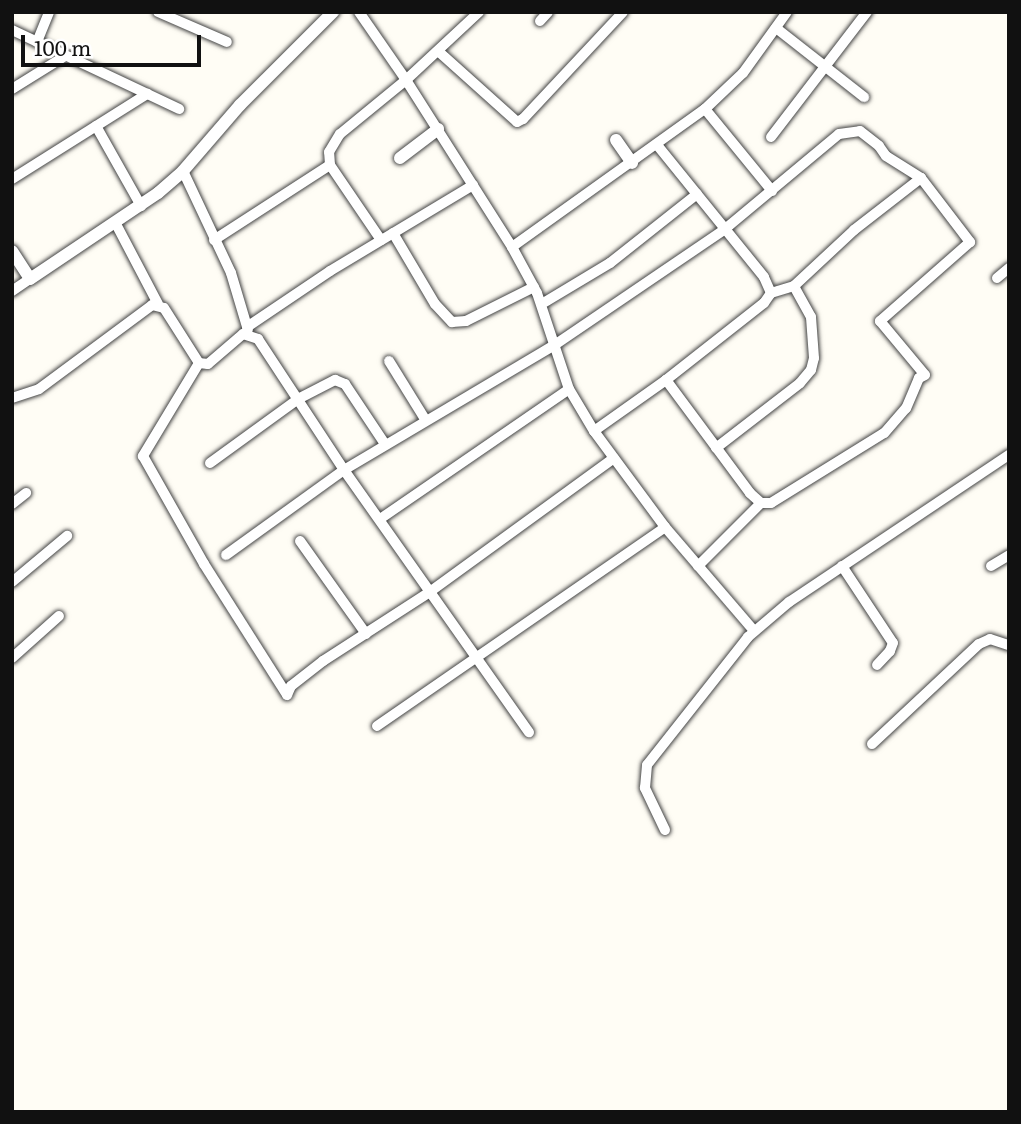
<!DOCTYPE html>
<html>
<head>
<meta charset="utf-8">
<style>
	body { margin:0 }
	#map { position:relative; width:1021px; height:1124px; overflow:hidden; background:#fffdf5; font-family:Literata,serif }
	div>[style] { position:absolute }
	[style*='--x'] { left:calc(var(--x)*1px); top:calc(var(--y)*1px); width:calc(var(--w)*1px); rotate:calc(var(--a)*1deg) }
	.roads { filter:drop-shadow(0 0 2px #444) drop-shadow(0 0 2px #444) }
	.minor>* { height:10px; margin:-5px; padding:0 5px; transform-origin:5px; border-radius:5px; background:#fff }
	.tertiary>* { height:12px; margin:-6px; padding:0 6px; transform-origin:6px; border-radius:6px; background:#fff }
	span { translate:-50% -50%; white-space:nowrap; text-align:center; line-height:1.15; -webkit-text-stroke:7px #fff; paint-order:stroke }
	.frame { position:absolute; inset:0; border:14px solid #111; pointer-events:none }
	.scale { position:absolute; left:21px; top:35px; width:180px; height:32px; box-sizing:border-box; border:4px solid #111; border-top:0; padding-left:9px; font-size:21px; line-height:24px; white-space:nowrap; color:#111; -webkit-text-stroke:5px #fff; paint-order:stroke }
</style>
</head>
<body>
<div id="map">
	<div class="roads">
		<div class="minor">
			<i style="--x:158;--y:12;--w:75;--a:23.5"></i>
			<i style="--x:359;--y:12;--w:83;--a:55.3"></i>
			<i style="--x:406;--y:80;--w:198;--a:57.6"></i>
			<i style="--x:512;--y:247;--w:52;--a:61.5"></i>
			<i style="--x:537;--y:293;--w:101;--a:71.6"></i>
			<i style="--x:569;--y:389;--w:49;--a:59.2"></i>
			<i style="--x:594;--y:431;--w:119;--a:53.5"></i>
			<i style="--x:665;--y:527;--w:137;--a:49.4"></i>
			<i style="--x:540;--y:21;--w:12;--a:-48"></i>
			<i style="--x:776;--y:28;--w:112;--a:38.1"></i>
			<i style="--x:12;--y:30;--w:185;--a:25.3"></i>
			<i style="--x:37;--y:42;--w:32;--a:-68"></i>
			<i style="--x:438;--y:51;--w:106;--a:41.9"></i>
			<i style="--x:517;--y:122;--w:7;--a:-27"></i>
			<i style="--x:523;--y:119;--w:146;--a:-46.9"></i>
			<i style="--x:12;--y:89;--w:62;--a:-31.9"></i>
			<i style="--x:705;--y:109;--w:106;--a:50.7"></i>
			<i style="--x:96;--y:126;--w:92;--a:60.6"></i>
			<i style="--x:771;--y:137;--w:158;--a:-52.5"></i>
			<i style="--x:183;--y:171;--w:113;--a:64.8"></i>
			<i style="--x:231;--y:273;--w:59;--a:73.4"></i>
			<i style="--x:12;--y:179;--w:160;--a:-32.2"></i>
			<i style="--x:116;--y:224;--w:90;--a:62.3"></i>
			<i style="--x:393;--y:233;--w:82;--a:59.4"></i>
			<i style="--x:435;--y:304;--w:25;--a:47"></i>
			<i style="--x:452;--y:322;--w:14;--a:-4"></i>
			<i style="--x:466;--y:321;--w:76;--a:-26.6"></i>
			<i style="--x:214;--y:240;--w:138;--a:-32.9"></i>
			<i style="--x:381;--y:240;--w:91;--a:-124.2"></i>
			<i style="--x:330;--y:165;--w:13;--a:-94"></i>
			<i style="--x:329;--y:152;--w:21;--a:-59"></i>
			<i style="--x:340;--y:134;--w:85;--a:-39.3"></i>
			<i style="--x:406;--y:80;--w:100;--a:-43"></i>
			<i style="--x:512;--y:247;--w:237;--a:-35.6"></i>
			<i style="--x:705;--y:109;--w:52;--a:-43.5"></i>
			<i style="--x:743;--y:73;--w:75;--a:-54.2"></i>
			<i style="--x:997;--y:278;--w:16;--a:-40"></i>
			<i style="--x:12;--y:291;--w:22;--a:-34"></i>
			<i style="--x:771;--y:293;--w:24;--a:-17"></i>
			<i style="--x:794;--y:286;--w:82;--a:-43"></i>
			<i style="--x:854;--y:230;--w:85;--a:-37.8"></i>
			<i style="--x:545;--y:302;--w:76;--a:-31"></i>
			<i style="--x:610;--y:263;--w:111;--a:-38.4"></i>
			<i style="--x:247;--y:327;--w:100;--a:-34"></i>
			<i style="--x:330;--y:271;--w:167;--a:-31"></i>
			<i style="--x:389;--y:361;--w:68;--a:58.2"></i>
			<i style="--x:199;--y:363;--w:109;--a:121.1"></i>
			<i style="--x:143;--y:456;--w:124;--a:60.5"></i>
			<i style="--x:204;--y:564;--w:155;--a:57.6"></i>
			<i style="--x:12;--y:398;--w:28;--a:-18"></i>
			<i style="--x:39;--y:389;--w:141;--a:-36.6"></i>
			<i style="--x:152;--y:305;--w:12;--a:14"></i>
			<i style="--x:164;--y:308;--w:65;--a:57.5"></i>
			<i style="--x:199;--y:363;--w:9;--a:6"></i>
			<i style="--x:208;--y:364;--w:46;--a:-40.6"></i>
			<i style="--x:243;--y:334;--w:16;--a:18"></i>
			<i style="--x:258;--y:339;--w:157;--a:56.7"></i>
			<i style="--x:344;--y:470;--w:321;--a:54.8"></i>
			<i style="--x:594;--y:431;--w:88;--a:-35.3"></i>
			<i style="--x:666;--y:380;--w:125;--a:-38.2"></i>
			<i style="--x:764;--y:303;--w:12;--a:-55"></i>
			<i style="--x:771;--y:293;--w:17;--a:-114"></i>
			<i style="--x:764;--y:277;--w:170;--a:-129"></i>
			<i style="--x:716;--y:448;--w:106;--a:-37.7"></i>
			<i style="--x:800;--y:383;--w:17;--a:-50"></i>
			<i style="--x:811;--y:370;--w:12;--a:-76"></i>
			<i style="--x:814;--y:358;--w:41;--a:-94.2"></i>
			<i style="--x:811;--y:317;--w:35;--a:-119"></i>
			<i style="--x:210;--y:463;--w:109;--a:-36"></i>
			<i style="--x:298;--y:399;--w:42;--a:-27.2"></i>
			<i style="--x:335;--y:380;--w:11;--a:22"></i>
			<i style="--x:345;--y:384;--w:72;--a:56.3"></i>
			<i style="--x:12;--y:504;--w:18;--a:-38"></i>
			<i style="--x:380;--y:519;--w:229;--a:-34.5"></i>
			<i style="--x:300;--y:541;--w:114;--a:54.6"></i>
			<i style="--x:226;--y:555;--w:145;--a:-35.8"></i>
			<i style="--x:344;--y:470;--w:243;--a:-30.7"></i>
			<i style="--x:553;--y:346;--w:208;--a:-34.2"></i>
			<i style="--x:725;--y:229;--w:148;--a:-39.8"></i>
			<i style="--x:839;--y:134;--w:21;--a:-8"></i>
			<i style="--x:860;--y:131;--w:24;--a:38"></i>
			<i style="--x:879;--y:146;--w:12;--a:55"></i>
			<i style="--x:886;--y:156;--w:41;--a:32.2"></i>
			<i style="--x:921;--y:178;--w:81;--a:52.6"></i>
			<i style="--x:970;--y:242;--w:120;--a:138.7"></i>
			<i style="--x:880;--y:321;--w:70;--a:50.2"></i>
			<i style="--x:925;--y:375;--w:7;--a:153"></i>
			<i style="--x:919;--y:378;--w:33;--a:113"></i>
			<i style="--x:906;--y:408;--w:33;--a:131"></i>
			<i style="--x:884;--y:433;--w:133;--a:148.2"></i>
			<i style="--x:771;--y:503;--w:10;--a:180"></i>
			<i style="--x:761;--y:503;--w:15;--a:-138"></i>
			<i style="--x:750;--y:493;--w:141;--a:-126.6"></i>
			<i style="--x:698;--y:566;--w:89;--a:-45"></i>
			<i style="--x:842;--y:566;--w:92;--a:56.5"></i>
			<i style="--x:893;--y:643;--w:9;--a:111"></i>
			<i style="--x:890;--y:651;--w:19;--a:133"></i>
			<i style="--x:991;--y:566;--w:21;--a:-31"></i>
			<i style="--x:12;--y:582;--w:72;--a:-39.9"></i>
			<i style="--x:12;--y:658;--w:63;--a:-41.8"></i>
			<i style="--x:287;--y:695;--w:10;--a:-66"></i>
			<i style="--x:291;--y:686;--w:41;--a:-38"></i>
			<i style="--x:323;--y:661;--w:129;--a:-32.9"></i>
			<i style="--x:431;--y:591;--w:226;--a:-36"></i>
			<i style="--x:377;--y:726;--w:350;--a:-34.6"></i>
			<i style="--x:872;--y:744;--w:146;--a:-43.1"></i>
			<i style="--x:979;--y:644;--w:12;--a:-24"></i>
			<i style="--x:990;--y:639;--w:20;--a:18"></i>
			<i style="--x:665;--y:830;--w:47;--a:-115.5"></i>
			<i style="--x:645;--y:788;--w:23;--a:-85"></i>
			<i style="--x:647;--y:765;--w:163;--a:-51.7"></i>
			<i style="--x:748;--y:637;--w:54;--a:-40.5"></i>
			<i style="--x:789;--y:602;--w:265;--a:-33.8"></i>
		</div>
		<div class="tertiary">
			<i style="--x:616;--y:140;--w:28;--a:55"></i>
			<i style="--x:400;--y:158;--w:48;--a:-37.3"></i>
			<i style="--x:12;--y:251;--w:33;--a:57"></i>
			<i style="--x:30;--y:279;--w:154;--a:-33.9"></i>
			<i style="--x:158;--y:193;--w:33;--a:-41"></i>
			<i style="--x:183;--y:171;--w:87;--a:-49.2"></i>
			<i style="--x:240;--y:105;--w:132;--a:-45"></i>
		</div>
	</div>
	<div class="frame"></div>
	<div class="scale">100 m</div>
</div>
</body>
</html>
